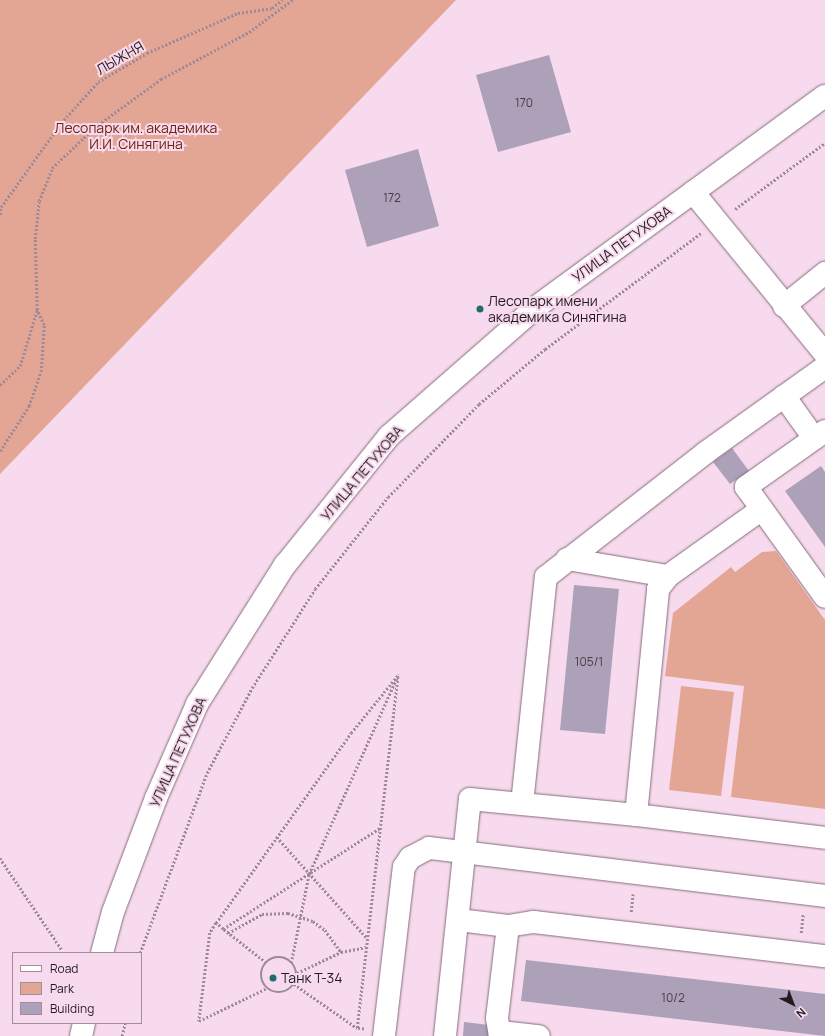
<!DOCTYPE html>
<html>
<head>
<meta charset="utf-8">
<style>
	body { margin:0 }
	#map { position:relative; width:825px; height:1036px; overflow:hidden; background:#f7daed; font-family:Manrope,sans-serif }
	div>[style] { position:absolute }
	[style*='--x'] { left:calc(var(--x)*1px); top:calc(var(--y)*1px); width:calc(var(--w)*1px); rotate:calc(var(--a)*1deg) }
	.green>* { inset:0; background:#e4a694 }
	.building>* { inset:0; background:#ada0b9 }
	.path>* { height:2.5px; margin-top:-1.25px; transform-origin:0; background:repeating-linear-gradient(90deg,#9e8997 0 2px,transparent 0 4px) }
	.path>.ring { margin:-1.25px; padding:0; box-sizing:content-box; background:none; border:2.5px solid #9e8997; border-radius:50% }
	.roads { filter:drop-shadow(0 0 1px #856c7d) drop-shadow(0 0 1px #856c7d) }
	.minor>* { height:22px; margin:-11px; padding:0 11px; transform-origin:11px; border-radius:11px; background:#fff }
	.dots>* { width:11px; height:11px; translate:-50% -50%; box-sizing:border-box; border:2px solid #f7daed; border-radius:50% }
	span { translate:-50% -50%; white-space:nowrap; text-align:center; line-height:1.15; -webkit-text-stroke:4px #f7daed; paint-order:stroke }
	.number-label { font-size:12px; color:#463c46 }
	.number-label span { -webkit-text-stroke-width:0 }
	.street-label { font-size:14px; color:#231a20 }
	.park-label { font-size:14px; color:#6f230c }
	.poi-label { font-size:14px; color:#231a20 }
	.left { translate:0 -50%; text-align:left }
	.legend { position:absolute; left:12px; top:952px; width:130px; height:72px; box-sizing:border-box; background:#f7daed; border:1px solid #a28d9b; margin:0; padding:5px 7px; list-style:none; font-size:12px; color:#231a20 }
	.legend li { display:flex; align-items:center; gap:8px; height:20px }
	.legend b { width:20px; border:1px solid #a28d9b }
	.north { position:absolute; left:773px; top:984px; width:40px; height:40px; -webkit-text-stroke:3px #f7daed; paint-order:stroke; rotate:138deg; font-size:11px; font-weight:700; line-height:16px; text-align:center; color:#231a20 }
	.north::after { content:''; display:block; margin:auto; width:14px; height:18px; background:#231a20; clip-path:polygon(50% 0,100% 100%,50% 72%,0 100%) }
</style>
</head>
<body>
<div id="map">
	<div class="green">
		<i style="clip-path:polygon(0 0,456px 0,0 474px)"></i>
		<i style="clip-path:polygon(776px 551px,825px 620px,825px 809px,731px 797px,744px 686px,665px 676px,673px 613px,731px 567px,735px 572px,762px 552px)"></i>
		<i style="clip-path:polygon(681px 686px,734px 692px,721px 796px,669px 790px)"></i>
	</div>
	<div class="building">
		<i style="clip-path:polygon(549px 55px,571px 132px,498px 152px,476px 75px)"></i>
		<i style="clip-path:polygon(418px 149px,439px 226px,367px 247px,345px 170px)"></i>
		<i style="clip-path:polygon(732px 448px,749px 471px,730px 484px,713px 462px)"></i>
		<i style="clip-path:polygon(821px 466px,825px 472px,825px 547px,785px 491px)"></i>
		<i style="clip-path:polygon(574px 585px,619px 589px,605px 734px,560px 730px)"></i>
		<i style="clip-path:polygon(526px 960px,825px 994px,825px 1036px,521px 1001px)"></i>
		<i style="clip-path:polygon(464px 1022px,489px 1025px,488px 1036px,463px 1036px)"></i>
	</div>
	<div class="path">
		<i style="--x:735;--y:209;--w:112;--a:-36.3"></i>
		<i style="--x:0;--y:215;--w:8;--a:-83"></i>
		<i style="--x:1;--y:207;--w:103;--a:-54.5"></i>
		<i style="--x:61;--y:123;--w:55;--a:-47.9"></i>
		<i style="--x:98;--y:82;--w:57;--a:-30.6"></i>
		<i style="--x:147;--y:53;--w:99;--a:-23.7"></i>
		<i style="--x:238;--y:13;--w:34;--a:-8"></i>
		<i style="--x:272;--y:8;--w:13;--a:-39"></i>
		<i style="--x:0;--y:385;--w:28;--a:-44"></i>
		<i style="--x:20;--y:366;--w:59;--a:-73.1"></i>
		<i style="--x:37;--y:310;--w:71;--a:-91.6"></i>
		<i style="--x:35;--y:239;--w:38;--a:-84"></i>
		<i style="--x:39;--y:201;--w:35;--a:-68"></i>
		<i style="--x:52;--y:168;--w:59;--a:-43.6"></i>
		<i style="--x:95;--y:127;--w:82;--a:-36"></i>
		<i style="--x:161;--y:79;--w:100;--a:-28.1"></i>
		<i style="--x:249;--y:32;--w:54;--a:-36.7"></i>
		<i style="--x:0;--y:451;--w:54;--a:-57.2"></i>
		<i style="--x:29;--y:406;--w:36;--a:-71"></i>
		<i style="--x:41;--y:372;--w:47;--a:-86.3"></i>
		<i style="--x:44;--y:325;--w:17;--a:-115"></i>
		<i style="--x:277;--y:837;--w:135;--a:48.3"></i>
		<i style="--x:0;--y:858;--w:111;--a:56"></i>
		<i style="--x:631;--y:912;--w:18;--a:-84"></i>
		<i style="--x:216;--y:923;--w:12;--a:121"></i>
		<i style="--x:210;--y:933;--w:89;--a:97.1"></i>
		<i style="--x:199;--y:1021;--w:76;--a:-25.9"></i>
		<i style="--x:223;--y:929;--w:9;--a:-139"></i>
		<i style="--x:216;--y:923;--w:233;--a:-54.6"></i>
		<i style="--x:351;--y:733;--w:75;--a:-51"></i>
		<i style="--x:228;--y:933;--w:39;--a:-29"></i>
		<i style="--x:262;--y:914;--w:26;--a:-2"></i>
		<i style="--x:288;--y:913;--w:26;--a:18"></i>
		<i style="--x:313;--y:921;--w:15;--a:37"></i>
		<i style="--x:325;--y:930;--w:27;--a:54"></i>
		<i style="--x:801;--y:933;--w:19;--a:-84"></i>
		<i style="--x:140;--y:953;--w:192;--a:-69.6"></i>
		<i style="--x:207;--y:773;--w:96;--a:-62.1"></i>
		<i style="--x:252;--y:688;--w:117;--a:-57.5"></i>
		<i style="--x:315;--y:589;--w:117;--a:-51.6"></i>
		<i style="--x:388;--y:497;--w:130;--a:-45.6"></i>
		<i style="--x:479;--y:404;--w:86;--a:-39.8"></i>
		<i style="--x:545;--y:349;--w:194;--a:-36.6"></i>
		<i class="ring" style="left:261px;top:957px;width:33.5px;height:33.5px"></i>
		<i style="--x:266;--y:963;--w:55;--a:-141.7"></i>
		<i style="--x:223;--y:929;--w:187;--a:-32.8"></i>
		<i style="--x:291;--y:963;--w:91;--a:-78.6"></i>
		<i style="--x:309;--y:874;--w:216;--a:-65.9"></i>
		<i style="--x:297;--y:973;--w:49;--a:-25.5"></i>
		<i style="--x:341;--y:952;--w:26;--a:-11"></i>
		<i style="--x:294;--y:984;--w:77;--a:34.9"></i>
		<i style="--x:364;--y:1029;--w:7;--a:-172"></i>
		<i style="--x:357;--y:1028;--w:356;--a:-83.4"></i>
		<i style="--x:122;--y:1036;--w:13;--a:-77"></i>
	</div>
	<div class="roads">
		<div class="minor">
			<i style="--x:693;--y:192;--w:209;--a:50.8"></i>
			<i style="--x:784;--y:306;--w:53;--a:-38.8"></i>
			<i style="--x:784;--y:396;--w:52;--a:54.5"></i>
			<i style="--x:825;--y:431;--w:97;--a:144.7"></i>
			<i style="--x:746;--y:487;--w:135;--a:54.3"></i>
			<i style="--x:567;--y:559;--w:102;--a:9.6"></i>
			<i style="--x:668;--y:576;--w:115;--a:-35.5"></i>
			<i style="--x:522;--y:804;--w:228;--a:-84"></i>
			<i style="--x:546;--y:577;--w:202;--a:-37.9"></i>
			<i style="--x:705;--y:453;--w:148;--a:-35.6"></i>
			<i style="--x:636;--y:815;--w:190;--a:6.9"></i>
			<i style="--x:459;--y:920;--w:49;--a:7"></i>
			<i style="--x:508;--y:926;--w:93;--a:96.8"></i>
			<i style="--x:497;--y:1018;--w:18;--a:81"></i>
			<i style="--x:508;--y:926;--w:26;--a:-9"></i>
			<i style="--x:534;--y:922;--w:293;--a:6.7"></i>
			<i style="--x:102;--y:953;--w:42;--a:-75"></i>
			<i style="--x:113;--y:912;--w:122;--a:-69.3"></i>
			<i style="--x:156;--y:798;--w:103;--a:-66.4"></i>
			<i style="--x:197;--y:704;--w:165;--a:-57.7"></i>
			<i style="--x:285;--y:565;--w:166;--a:-51.1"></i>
			<i style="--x:389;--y:436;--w:194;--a:-41.2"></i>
			<i style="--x:535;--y:308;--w:359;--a:-36.2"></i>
			<i style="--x:500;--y:1032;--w:39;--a:6"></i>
			<i style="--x:81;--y:1036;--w:13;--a:-77"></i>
			<i style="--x:384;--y:1036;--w:170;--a:-83.3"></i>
			<i style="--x:404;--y:867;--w:11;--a:-56"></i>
			<i style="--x:410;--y:858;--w:21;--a:-28"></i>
			<i style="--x:429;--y:848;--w:399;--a:6.9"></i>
			<i style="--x:445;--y:1036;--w:238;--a:-84"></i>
			<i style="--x:470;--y:799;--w:167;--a:5.5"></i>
			<i style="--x:636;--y:815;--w:227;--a:-84.4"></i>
			<i style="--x:658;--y:589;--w:16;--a:-52"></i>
		</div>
	</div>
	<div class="dots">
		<i style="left:480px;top:309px;background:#206c6b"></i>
		<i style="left:273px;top:978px;background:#206c6b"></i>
	</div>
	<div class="number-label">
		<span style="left:524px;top:103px">170</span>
		<span style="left:392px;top:198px">172</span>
		<span style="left:589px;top:662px">105/1</span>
		<span style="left:673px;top:998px">10/2</span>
	</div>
	<div class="street-label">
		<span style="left:120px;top:58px;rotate:-30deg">ЛЫЖНЯ</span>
		<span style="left:622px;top:244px;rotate:-36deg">УЛИЦА ПЕТУХОВА</span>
		<span style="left:362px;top:473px;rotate:-50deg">УЛИЦА ПЕТУХОВА</span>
		<span style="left:178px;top:752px;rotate:-66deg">УЛИЦА ПЕТУХОВА</span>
	</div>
	<div class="park-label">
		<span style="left:136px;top:136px">Лесопарк им. академика<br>И.И. Синягина</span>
	</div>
	<div class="poi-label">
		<span class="left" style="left:488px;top:309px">Лесопарк имени<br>академика Синягина</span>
		<span class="left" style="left:281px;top:978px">Танк Т-34</span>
	</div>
	<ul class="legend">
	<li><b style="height:5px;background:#fff"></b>Road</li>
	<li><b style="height:11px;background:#e4a694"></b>Park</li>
	<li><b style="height:11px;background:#ada0b9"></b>Building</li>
	</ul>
	<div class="north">N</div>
</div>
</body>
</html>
